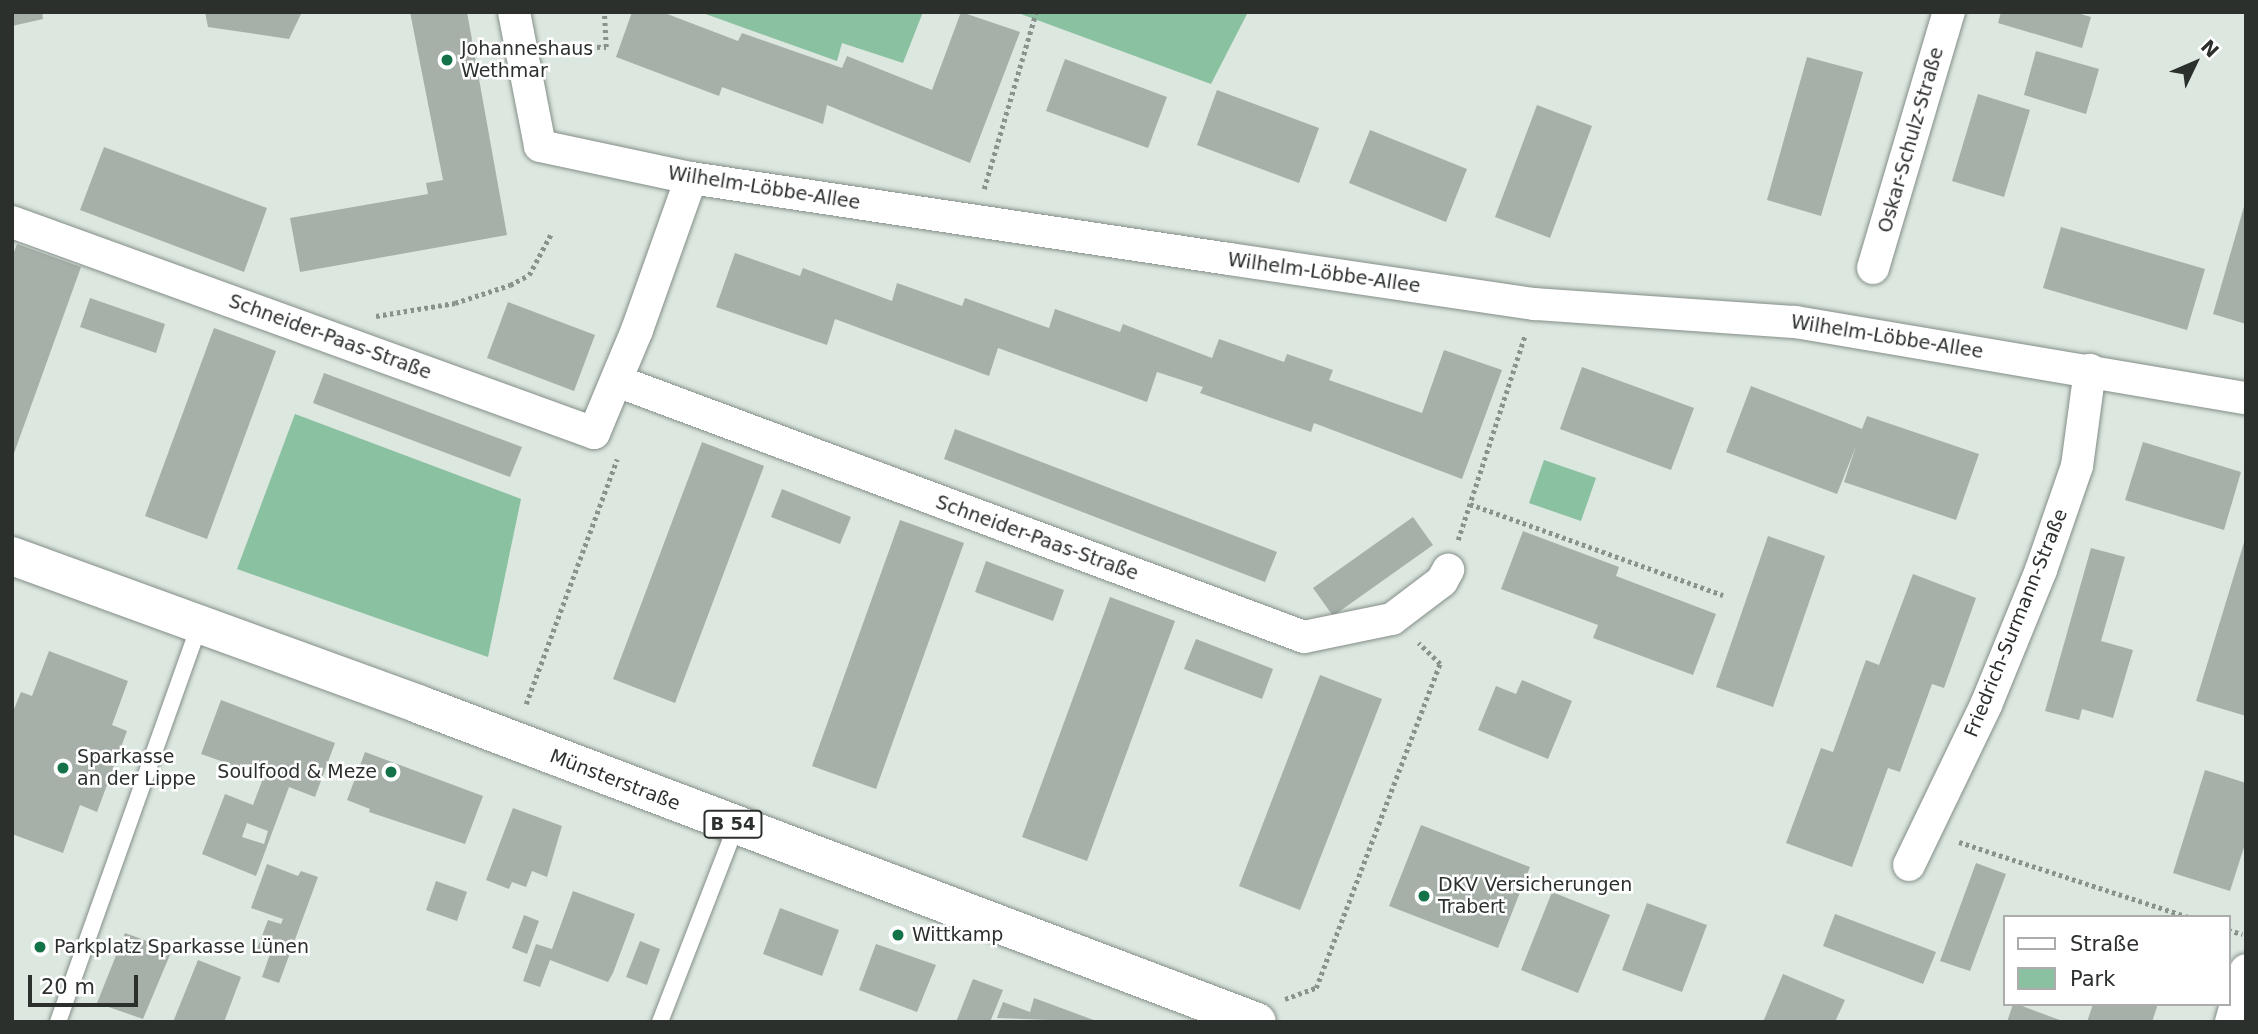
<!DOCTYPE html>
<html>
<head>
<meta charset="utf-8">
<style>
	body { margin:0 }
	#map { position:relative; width:2258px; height:1034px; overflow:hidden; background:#dbe7df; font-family:"DejaVu Sans",sans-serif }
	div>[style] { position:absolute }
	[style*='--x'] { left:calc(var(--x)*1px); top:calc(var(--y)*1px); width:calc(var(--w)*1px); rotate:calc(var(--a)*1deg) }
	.green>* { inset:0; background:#8ac1a0 }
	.building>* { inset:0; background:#a6b0a9 }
	.path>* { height:4.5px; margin-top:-2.25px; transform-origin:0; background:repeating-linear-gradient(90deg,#8a928c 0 3.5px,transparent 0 7px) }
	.roads { filter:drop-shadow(0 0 2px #848e88) drop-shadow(0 0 2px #848e88) }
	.lane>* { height:16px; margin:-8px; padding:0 8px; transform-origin:8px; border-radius:8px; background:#fff }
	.street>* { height:32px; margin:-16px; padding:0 16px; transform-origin:16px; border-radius:16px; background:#fff }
	.primary>* { height:38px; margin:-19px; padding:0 19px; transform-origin:19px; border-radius:19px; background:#fff }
	.dots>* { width:19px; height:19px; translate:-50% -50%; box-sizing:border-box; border:4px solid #fff; border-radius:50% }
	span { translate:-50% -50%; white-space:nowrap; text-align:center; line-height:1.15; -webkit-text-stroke:5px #fff; paint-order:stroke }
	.shield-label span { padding:2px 5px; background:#fff; border:2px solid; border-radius:5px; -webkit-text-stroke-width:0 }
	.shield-label { font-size:18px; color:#2c302d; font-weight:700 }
	.poi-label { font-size:19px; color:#2c302d }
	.left { translate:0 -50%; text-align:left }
	.right { translate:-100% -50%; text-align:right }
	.street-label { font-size:19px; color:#2c302d }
	.frame { position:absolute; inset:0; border:14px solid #2c302d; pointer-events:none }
	.legend { position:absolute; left:2003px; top:915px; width:228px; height:91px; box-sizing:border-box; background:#fff; border:2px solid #abacab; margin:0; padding:9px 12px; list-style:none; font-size:21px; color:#2c302d }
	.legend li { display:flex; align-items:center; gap:14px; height:35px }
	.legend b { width:35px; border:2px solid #abacab }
	.north { position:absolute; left:2160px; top:28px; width:70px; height:70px; -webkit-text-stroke:5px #fff; paint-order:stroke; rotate:46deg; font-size:19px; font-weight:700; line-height:28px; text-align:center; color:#2c302d }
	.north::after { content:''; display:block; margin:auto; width:24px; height:32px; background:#2c302d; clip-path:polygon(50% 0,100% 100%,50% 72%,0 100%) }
	.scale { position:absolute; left:28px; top:975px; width:110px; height:32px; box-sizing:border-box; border:4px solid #2c302d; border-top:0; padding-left:9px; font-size:21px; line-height:24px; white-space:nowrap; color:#2c302d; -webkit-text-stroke:5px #fff; paint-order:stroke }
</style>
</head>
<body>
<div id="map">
	<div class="green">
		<i style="clip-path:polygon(700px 12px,923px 12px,903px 63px,842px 43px,837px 61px)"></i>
		<i style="clip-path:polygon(1015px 12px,1248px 12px,1211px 84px)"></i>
		<i style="clip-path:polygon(295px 414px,521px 499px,488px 657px,237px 569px)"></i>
		<i style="clip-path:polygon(1544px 460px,1596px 478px,1581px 521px,1529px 503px)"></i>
	</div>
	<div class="building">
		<i style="clip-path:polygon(12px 12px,42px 12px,43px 19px,12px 26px)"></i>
		<i style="clip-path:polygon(205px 12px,302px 12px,289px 39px,208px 27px)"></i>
		<i style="clip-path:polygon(410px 12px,467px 12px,507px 235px,300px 272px,290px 218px,428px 194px,426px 183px,443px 180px)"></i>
		<i style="clip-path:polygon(632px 12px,662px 12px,738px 41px,742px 33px,842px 68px,847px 56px,932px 90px,961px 12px,1020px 32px,970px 163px,827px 105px,823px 124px,722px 87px,719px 96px,616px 57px)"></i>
		<i style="clip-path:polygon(2001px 12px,2074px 12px,2091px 17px,2082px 48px,1998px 23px)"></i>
		<i style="clip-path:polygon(2036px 51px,2099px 69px,2086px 114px,2024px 95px)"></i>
		<i style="clip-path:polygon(1807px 57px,1863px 72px,1821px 216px,1767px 200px)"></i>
		<i style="clip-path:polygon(1065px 59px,1167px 97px,1148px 148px,1046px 111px)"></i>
		<i style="clip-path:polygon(1217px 90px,1319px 128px,1299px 183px,1197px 145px)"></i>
		<i style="clip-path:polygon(1978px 94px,2030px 110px,2004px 197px,1952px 181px)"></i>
		<i style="clip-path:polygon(1537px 105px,1592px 126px,1550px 238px,1495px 217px)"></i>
		<i style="clip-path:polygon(1370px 130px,1467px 169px,1446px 222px,1349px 183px)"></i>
		<i style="clip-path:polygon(104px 147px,267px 208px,244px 272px,80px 210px)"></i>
		<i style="clip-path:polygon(2245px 203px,2246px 203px,2246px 324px,2213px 314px)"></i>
		<i style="clip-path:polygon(2061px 227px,2205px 269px,2187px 330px,2043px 288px)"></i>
		<i style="clip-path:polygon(17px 244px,81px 267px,13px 456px,12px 257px)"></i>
		<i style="clip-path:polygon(735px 253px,800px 276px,803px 268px,892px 301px,897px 283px,962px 306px,965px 298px,1049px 328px,1055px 309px,1120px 332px,1123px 324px,1212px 358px,1219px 339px,1284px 362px,1287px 354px,1333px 370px,1329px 380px,1422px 413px,1444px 350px,1502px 370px,1462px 479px,1314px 423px,1311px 432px,1200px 393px,1203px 387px,1157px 372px,1147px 402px,998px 348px,989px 376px,835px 319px,827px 345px,716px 307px)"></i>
		<i style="clip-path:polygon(90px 298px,165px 324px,156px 353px,80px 327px)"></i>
		<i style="clip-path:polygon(508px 302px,595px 335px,574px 391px,487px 358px)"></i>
		<i style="clip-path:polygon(214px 328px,276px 351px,207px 539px,145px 516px)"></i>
		<i style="clip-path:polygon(1582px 367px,1694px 408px,1671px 470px,1560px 429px)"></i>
		<i style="clip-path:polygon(324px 373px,522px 447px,510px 477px,313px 403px)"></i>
		<i style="clip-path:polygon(1751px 386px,1862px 429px,1867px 416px,1979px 454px,1956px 520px,1844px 482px,1856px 446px,1837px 494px,1726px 452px)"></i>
		<i style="clip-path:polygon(955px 429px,1277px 552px,1265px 582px,944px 459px)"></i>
		<i style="clip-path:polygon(702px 442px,764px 466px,675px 703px,613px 679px)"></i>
		<i style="clip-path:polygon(2143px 442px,2241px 472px,2224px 530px,2125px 500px)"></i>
		<i style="clip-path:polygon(782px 489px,851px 517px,840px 544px,771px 517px)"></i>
		<i style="clip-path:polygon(1413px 517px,1433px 545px,1333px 616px,1313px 588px)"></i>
		<i style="clip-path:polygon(900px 520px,964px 543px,876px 789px,812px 766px)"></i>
		<i style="clip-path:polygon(1523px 531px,1619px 567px,1616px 576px,1716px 614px,1693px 675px,1593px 638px,1598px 625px,1501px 589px)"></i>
		<i style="clip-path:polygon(1768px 536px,1825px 556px,1773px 707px,1716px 687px)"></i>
		<i style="clip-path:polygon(2245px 539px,2246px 539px,2246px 716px,2196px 701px)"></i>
		<i style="clip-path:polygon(2091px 548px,2125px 557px,2101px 641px,2133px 650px,2113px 718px,2082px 709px,2079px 720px,2045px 711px)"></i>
		<i style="clip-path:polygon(986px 561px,1064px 590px,1053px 621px,975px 592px)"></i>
		<i style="clip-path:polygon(1913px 574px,1976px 598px,1944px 688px,1932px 684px,1900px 772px,1888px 768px,1852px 867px,1786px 843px,1821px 748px,1833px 752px,1866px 660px,1879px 665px)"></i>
		<i style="clip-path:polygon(1110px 597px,1175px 621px,1087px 861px,1022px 837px)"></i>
		<i style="clip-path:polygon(1196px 639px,1273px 669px,1262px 699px,1184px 669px)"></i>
		<i style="clip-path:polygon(49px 651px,128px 681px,112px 725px,127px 731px,97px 812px,80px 805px,63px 853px,12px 834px,12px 714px,21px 692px,32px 696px)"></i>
		<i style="clip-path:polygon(1320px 675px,1382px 699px,1300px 910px,1239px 886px)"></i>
		<i style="clip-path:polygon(1522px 680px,1572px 701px,1548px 759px,1478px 730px,1496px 686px,1516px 694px)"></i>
		<i style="clip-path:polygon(evenodd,221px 700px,335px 743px,315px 797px,289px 787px,256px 876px,202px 854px,225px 794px,253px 805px,264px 776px,201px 754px,221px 700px,247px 823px,268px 831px,264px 844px,242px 837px,247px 823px)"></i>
		<i style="clip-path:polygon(365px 752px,483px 796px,465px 844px,369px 812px,370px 809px,347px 800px)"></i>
		<i style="clip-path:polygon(2205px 770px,2246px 783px,2246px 841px,2230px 891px,2173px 873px)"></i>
		<i style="clip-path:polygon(513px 808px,562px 826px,547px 877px,532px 871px,526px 887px,512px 882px,509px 889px,486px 880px)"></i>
		<i style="clip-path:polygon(1421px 825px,1530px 867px,1498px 948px,1389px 906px)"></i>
		<i style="clip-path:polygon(1976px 863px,2006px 874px,1970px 971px,1940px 961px)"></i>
		<i style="clip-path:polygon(267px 864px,298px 876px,301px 871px,318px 877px,279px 983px,262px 977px,270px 954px,257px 949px,268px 920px,281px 924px,283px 919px,251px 908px)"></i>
		<i style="clip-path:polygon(436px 881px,467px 892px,457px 921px,426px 910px)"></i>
		<i style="clip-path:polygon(573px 891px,635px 914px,613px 973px,608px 982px,550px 960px,540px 987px,523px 981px,536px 944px,552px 949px)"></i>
		<i style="clip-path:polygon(1552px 892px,1610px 915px,1578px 993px,1521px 970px)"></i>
		<i style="clip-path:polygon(1647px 903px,1707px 925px,1682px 992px,1622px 970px)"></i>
		<i style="clip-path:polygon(780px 908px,839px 930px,822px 976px,763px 954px)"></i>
		<i style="clip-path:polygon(1835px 914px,1936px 952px,1923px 984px,1823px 946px)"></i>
		<i style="clip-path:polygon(524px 915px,539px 921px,527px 954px,512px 948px)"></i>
		<i style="clip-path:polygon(125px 933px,172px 950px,143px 1019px,97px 1003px)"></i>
		<i style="clip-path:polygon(640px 941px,660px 949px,647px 985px,626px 977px)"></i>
		<i style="clip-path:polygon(876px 944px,936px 965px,917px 1012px,859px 990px)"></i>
		<i style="clip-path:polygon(198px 960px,241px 977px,224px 1022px,173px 1022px)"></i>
		<i style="clip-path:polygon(1783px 974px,1845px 1000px,1835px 1022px,1763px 1022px)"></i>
		<i style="clip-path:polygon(973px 979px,1003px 990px,990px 1022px,956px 1022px)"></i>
		<i style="clip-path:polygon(1034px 998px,1072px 1012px,1099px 1022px,997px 1018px,1003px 1002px,1030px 1012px)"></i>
		<i style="clip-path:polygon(2013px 1004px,2017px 1004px,2065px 1022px,2007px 1022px)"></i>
		<i style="clip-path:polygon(2093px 1004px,2158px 1004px,2152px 1022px,2087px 1022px)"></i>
	</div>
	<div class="path">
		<i style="--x:555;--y:46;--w:51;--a:1.1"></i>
		<i style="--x:606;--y:47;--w:35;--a:-93"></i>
		<i style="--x:984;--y:189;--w:184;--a:-73.6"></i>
		<i style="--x:376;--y:316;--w:80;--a:-9.3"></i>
		<i style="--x:455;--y:303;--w:58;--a:-18.1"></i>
		<i style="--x:510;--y:285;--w:21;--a:-28"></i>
		<i style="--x:529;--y:275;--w:47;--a:-61.8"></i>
		<i style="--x:1470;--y:504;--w:269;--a:19.8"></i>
		<i style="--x:1458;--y:540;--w:216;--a:-71.9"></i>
		<i style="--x:526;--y:704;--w:261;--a:-69.6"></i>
		<i style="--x:1959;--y:842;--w:241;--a:18.1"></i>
		<i style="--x:2228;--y:930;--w:15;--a:16"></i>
		<i style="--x:1285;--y:999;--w:33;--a:-20"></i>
		<i style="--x:1316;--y:988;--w:347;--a:-69.1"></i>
		<i style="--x:1440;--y:664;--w:30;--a:-136"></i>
	</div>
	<div class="roads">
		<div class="lane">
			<i style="--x:58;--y:1022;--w:423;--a:-70.4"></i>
			<i style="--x:660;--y:1022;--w:210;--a:-68.8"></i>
		</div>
		<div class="street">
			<i style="--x:514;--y:12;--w:136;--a:79"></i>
			<i style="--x:540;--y:146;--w:154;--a:12"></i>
			<i style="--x:691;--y:178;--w:544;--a:8.56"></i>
			<i style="--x:1229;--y:259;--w:309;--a:8.4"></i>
			<i style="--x:1535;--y:304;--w:261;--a:4"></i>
			<i style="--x:1795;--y:322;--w:457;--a:9.6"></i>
			<i style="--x:12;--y:222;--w:619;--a:19.93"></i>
			<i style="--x:594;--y:433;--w:112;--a:-67.3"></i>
			<i style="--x:637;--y:330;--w:161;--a:-70.4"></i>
			<i style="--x:1873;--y:268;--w:267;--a:-73.5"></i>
			<i style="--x:617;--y:381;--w:733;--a:20.44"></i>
			<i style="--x:1304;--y:637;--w:90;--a:-11.6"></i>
			<i style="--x:1392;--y:619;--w:63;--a:-37.2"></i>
			<i style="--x:1442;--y:581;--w:13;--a:-61"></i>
			<i style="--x:1909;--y:865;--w:178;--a:-64.3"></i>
			<i style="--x:1986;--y:705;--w:146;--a:-67.8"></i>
			<i style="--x:2041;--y:570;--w:110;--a:-70.9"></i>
			<i style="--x:2077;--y:466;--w:97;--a:-82.3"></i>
			<i style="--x:2231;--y:1022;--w:54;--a:-73.9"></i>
		</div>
		<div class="primary">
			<i style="--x:12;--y:556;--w:432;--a:20"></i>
			<i style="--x:418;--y:704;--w:897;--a:20.76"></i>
		</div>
	</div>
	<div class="dots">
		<i style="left:447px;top:60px;background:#137248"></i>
		<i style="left:63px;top:768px;background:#137248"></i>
		<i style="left:391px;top:772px;background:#137248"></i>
		<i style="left:1424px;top:896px;background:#137248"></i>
		<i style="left:898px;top:935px;background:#137248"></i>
		<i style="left:40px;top:947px;background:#137248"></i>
	</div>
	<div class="shield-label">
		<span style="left:733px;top:824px">B 54</span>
	</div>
	<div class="poi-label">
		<span class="left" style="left:461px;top:60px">Johanneshaus<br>Wethmar</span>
		<span class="left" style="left:77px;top:768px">Sparkasse<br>an der Lippe</span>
		<span class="right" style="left:377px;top:772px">Soulfood &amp; Meze</span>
		<span class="left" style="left:1438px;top:896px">DKV Versicherungen<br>Trabert</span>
		<span class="left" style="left:912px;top:935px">Wittkamp</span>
		<span class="left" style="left:54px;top:947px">Parkplatz Sparkasse Lünen</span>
	</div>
	<div class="street-label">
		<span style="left:1911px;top:140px;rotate:-74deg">Oskar-Schulz-Straße</span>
		<span style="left:764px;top:188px;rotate:9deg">Wilhelm-Löbbe-Allee</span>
		<span style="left:1324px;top:273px;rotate:8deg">Wilhelm-Löbbe-Allee</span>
		<span style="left:330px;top:337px;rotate:20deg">Schneider-Paas-Straße</span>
		<span style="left:1887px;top:337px;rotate:9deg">Wilhelm-Löbbe-Allee</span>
		<span style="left:1037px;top:538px;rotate:20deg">Schneider-Paas-Straße</span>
		<span style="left:2016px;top:623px;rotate:-68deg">Friedrich-Surmann-Straße</span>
		<span style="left:615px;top:780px;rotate:21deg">Münsterstraße</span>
	</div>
	<div class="frame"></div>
	<ul class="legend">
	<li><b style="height:9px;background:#fff"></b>Straße</li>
	<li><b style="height:19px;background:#8ac1a0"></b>Park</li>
	</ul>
	<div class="north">N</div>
	<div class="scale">20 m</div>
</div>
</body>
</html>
